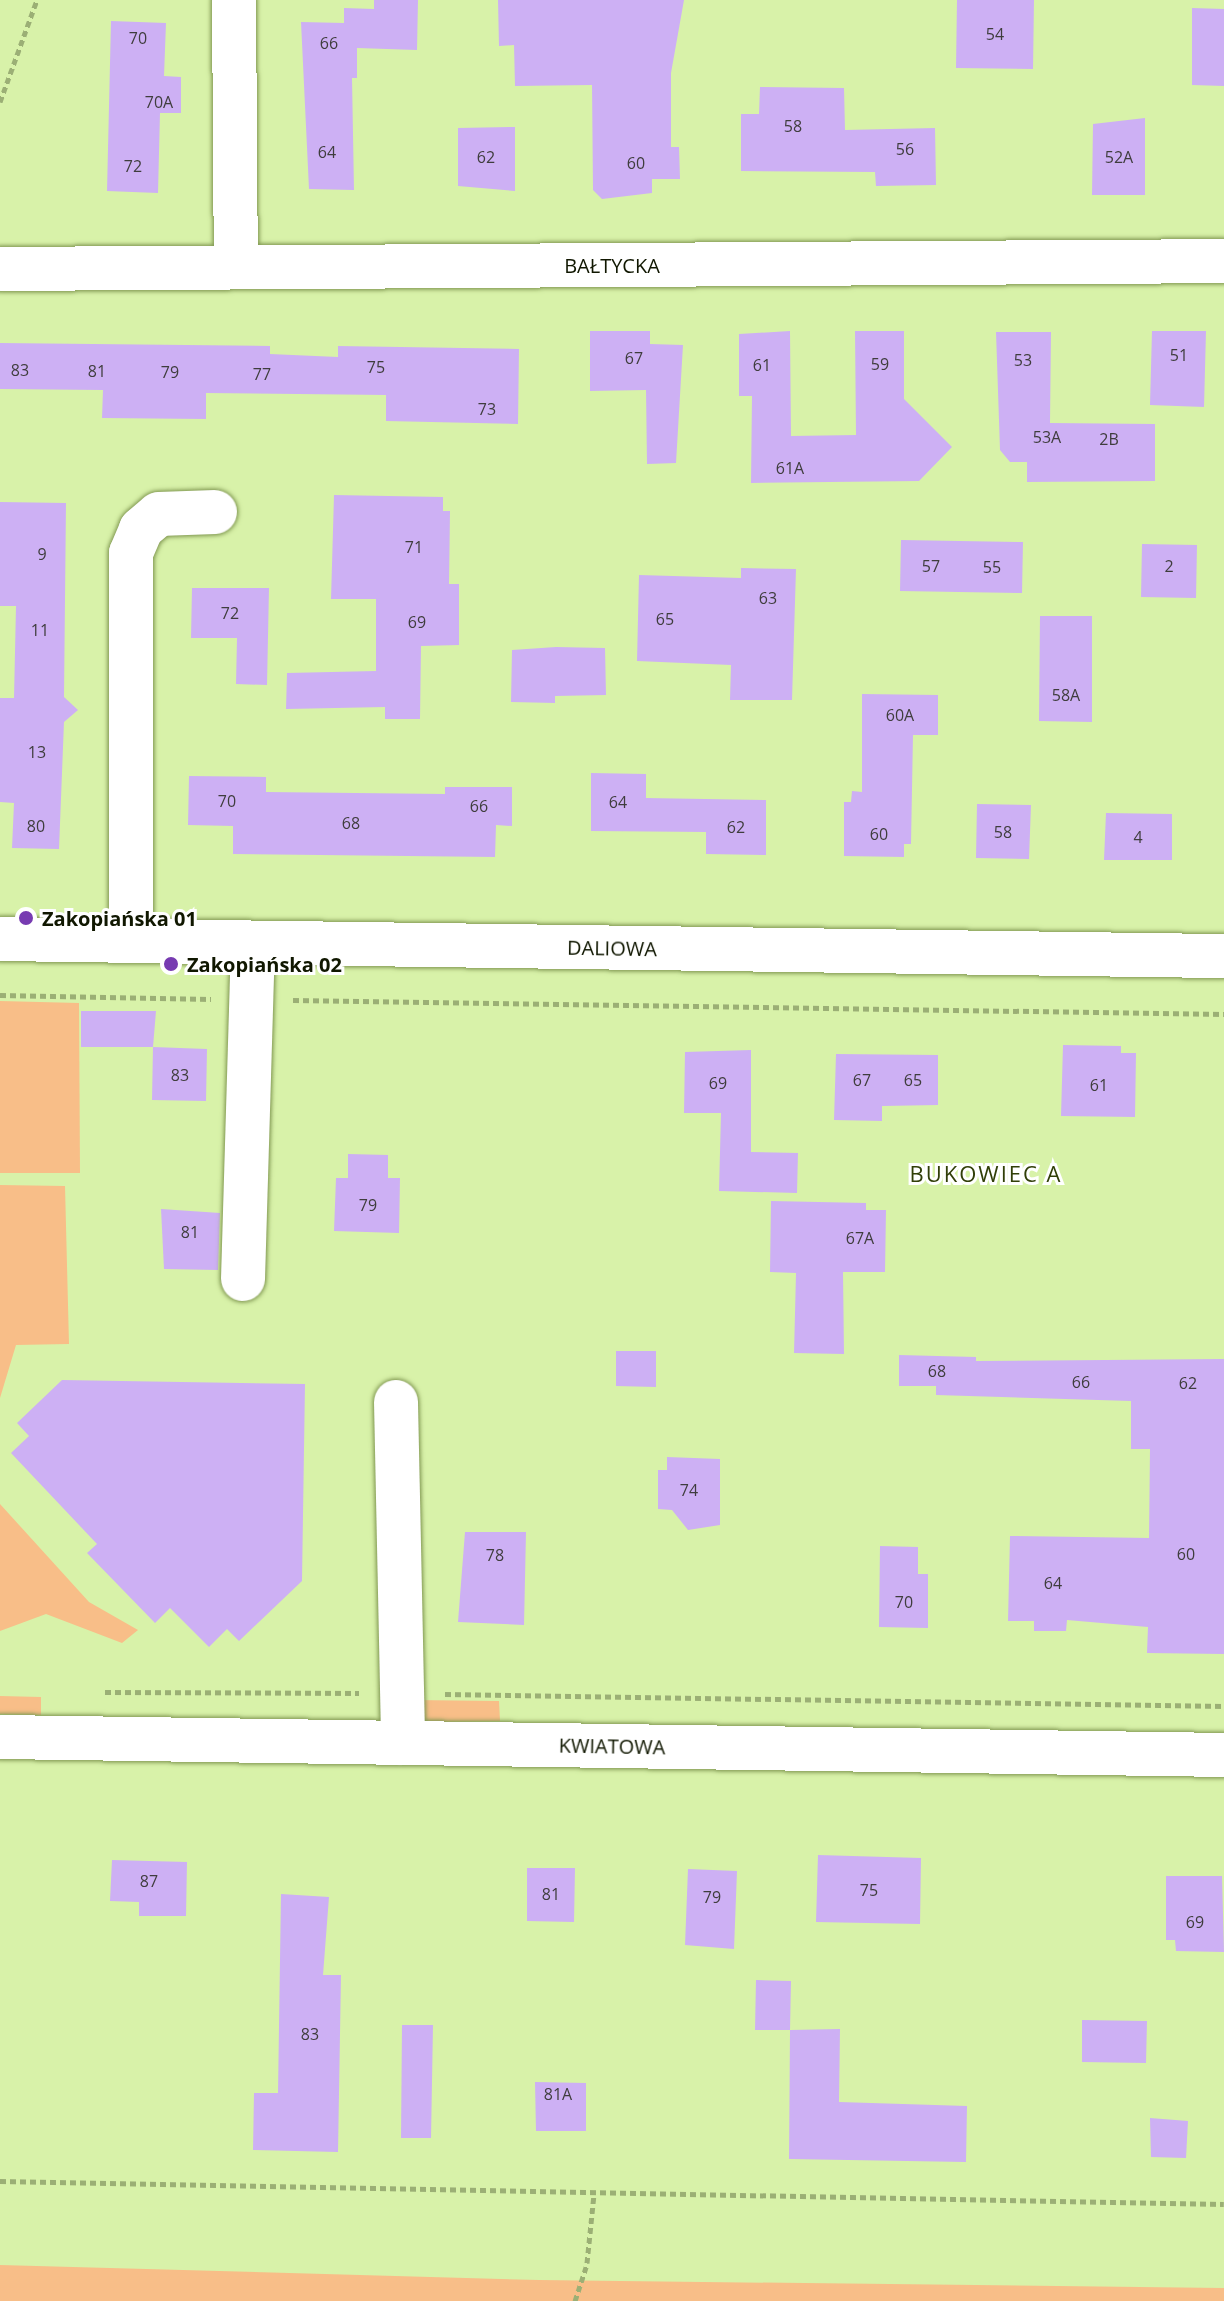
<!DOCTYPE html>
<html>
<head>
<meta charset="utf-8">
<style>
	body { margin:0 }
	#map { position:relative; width:1224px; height:2301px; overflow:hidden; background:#d8f2a9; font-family:"Open Sans",sans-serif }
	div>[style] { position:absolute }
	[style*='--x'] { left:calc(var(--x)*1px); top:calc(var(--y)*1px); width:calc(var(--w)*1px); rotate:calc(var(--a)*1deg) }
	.green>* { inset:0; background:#f8be88 }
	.building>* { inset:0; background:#cdb0f4 }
	.path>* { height:5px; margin-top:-2.5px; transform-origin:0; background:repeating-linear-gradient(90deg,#9baf75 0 6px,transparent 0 10px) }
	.roads { filter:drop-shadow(0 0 2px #829953) drop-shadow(0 0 2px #829953) }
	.minor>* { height:44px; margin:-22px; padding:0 22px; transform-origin:22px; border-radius:22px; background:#fff }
	.dots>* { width:22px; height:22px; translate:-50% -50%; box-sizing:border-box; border:4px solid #fff; border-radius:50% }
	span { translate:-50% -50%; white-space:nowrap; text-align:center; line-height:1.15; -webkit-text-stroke:6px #fff; paint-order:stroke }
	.number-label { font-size:16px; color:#3f3d3d }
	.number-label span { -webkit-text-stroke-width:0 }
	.street-label { font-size:20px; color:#101700 }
	.poi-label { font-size:20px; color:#101700; font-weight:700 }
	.left { translate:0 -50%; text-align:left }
	.neighbourhood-label { font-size:22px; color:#313f08; letter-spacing:2px }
</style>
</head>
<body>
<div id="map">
	<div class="green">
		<i style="clip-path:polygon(0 1001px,79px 1003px,80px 1173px,0 1173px)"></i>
		<i style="clip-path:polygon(0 1185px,65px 1186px,69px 1344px,16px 1345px,0 1398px)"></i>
		<i style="clip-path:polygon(0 1504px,89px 1602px,138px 1630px,122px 1643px,46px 1614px,0 1631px)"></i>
		<i style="clip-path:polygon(0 1696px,41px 1697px,41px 1715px,0 1714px)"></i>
		<i style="clip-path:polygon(412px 1700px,499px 1701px,500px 1721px,419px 1722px)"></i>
		<i style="clip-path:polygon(0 2265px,539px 2280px,1224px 2288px,1224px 2301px,0 2301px)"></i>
	</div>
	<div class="building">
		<i style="clip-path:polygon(374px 0,418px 0,417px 50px,357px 48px,357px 78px,352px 78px,354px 190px,309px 189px,301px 22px,344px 23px,344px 8px,374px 9px)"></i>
		<i style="clip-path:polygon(498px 0,684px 0,671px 73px,671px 147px,679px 147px,680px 179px,652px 179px,652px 193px,602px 199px,593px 190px,592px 85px,515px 86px,514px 45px,499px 46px)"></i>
		<i style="clip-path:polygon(957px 0,1034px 0,1033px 69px,956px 68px)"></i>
		<i style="clip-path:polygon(1192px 8px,1224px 9px,1224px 86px,1192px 85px)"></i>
		<i style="clip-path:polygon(111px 21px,166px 23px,164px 76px,181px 77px,181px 113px,160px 113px,158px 193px,107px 191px)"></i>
		<i style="clip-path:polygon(760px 87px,844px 88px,845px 130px,935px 128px,936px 185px,876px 186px,875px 172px,741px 171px,741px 114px,759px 114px)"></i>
		<i style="clip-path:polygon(1145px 118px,1145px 195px,1092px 195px,1093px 124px)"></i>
		<i style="clip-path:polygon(515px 127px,515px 191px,458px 186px,458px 128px)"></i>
		<i style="clip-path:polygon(590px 331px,650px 331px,650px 344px,683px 345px,676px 463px,647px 464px,646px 390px,590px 391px)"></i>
		<i style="clip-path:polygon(790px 331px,791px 436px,856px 435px,855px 331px,904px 331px,904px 399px,952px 447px,919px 481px,751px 483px,752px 396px,739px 396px,739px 334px)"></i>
		<i style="clip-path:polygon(1152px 331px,1206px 331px,1204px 407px,1150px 405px)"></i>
		<i style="clip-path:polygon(996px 332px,1051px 332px,1050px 423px,1155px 424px,1155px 481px,1027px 482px,1027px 462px,1010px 462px,1000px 450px)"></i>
		<i style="clip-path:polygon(0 343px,270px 346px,270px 354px,338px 357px,338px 346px,519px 349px,518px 424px,386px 421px,386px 395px,206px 393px,206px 419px,102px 418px,103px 390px,0 389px)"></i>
		<i style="clip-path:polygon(334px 495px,443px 497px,443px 511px,450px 511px,449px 584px,459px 584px,459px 645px,421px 646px,420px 719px,385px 719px,385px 707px,286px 709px,287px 673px,376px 671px,376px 599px,331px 599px)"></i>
		<i style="clip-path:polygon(0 502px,66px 503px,64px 697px,78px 710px,64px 722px,59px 849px,12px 848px,14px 803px,0 802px,0 698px,14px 698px,16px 606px,0 606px)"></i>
		<i style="clip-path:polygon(901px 540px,1023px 542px,1022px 593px,900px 591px)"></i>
		<i style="clip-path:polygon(1142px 544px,1197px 545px,1196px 598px,1141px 597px)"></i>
		<i style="clip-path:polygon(741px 568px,796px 569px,792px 700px,730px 700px,731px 665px,637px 661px,639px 575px,741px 578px)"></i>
		<i style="clip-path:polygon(192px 588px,269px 588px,267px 685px,236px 684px,237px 638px,191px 638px)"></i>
		<i style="clip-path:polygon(1040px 616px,1092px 616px,1092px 722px,1039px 721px)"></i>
		<i style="clip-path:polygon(556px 647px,605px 648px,606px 695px,555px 696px,555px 703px,511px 702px,512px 650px)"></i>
		<i style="clip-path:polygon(862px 694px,938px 695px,938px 735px,913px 735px,911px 844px,904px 844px,904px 857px,844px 856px,844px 802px,851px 802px,852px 791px,862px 792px)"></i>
		<i style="clip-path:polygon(591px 773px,646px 774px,646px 798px,766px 800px,766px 855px,706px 854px,706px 832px,591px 831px)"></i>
		<i style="clip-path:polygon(189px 776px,266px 777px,266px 792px,445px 794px,445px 787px,512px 787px,512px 826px,496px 825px,495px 857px,233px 854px,233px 826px,188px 825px)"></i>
		<i style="clip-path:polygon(977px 804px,1031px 805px,1029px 859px,976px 858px)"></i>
		<i style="clip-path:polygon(1106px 813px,1172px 814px,1172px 860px,1104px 860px)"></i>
		<i style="clip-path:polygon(81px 1011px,156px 1011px,153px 1047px,81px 1047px)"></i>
		<i style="clip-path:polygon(1063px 1045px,1121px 1046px,1121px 1053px,1136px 1053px,1135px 1117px,1061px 1116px)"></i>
		<i style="clip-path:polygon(153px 1047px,207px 1049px,206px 1101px,152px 1100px)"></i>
		<i style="clip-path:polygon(751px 1050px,751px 1152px,798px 1153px,797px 1193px,719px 1191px,721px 1113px,684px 1113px,685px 1052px)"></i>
		<i style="clip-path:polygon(836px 1054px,938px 1055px,938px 1105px,882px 1106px,882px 1121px,834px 1120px)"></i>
		<i style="clip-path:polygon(348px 1154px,388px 1155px,388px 1178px,400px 1178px,399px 1233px,334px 1231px,336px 1178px,348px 1178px)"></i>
		<i style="clip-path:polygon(771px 1201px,866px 1203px,866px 1210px,886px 1210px,885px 1272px,843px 1272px,844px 1354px,794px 1353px,796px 1273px,770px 1272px)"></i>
		<i style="clip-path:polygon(161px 1209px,220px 1213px,218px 1270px,164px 1269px)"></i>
		<i style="clip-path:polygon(616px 1351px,656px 1351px,656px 1387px,616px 1386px)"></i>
		<i style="clip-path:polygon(899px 1355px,976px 1357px,976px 1361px,1224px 1359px,1224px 1654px,1147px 1653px,1148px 1627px,1067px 1620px,1066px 1631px,1034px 1631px,1034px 1621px,1008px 1621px,1010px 1536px,1149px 1538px,1150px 1449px,1131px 1449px,1131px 1401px,936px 1395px,936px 1386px,899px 1386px)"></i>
		<i style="clip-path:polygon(62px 1380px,305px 1384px,302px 1581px,239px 1641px,227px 1629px,209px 1647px,170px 1608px,155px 1623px,87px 1553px,97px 1544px,11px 1453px,29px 1436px,17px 1423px)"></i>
		<i style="clip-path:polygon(667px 1457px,720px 1459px,720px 1525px,688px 1530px,672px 1510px,658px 1509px,658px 1470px,667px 1470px)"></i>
		<i style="clip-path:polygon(465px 1532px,526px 1532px,524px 1625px,458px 1622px)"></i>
		<i style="clip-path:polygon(880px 1546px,918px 1547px,918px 1574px,928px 1574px,928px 1628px,879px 1627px)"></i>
		<i style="clip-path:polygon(818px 1855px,921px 1858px,920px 1924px,816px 1922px)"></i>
		<i style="clip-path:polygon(112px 1860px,187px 1862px,186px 1916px,139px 1916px,139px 1902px,110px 1901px)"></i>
		<i style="clip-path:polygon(527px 1868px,575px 1868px,574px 1922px,527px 1921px)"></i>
		<i style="clip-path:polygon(688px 1869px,737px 1871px,734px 1949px,685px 1945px)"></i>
		<i style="clip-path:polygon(1166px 1876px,1222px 1876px,1224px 1952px,1176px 1951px,1175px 1940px,1166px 1940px)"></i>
		<i style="clip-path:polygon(281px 1894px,329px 1897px,323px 1975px,341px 1975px,338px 2152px,253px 2150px,254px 2093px,278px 2093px)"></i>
		<i style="clip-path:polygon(756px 1980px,791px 1981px,790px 2030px,755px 2030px)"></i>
		<i style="clip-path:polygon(1082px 2020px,1147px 2021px,1146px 2063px,1082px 2062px)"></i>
		<i style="clip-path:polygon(402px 2025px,433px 2025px,431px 2138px,401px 2138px)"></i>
		<i style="clip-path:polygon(840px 2029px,839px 2102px,967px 2106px,966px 2162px,789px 2159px,790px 2030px)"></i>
		<i style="clip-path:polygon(535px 2082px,586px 2083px,586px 2131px,536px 2131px)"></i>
		<i style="clip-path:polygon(1150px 2118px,1188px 2121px,1186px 2158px,1151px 2157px)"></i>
	</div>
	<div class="path">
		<i style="--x:0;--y:102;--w:109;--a:-70.1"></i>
		<i style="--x:0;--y:995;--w:211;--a:1.1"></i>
		<i style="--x:293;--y:1000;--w:931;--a:0.86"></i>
		<i style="--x:105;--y:1692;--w:254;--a:0.2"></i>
		<i style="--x:445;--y:1694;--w:779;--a:0.88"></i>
		<i style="--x:0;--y:2181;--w:1224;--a:1.08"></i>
		<i style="--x:575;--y:2301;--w:40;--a:-72"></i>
		<i style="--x:587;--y:2263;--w:69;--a:-84.2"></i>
	</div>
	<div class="roads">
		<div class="minor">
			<i style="--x:234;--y:0;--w:267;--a:89.6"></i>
			<i style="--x:0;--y:269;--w:1224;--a:-0.37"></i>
			<i style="--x:0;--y:939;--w:1224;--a:0.8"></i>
			<i style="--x:131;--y:941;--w:388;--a:-90"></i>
			<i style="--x:131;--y:553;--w:26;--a:-67"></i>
			<i style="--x:141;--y:529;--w:23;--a:-40"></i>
			<i style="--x:159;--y:514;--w:56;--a:-2"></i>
			<i style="--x:243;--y:1279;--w:336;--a:-88.3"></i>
			<i style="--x:396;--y:1402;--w:341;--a:88.8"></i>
			<i style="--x:0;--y:1737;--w:1224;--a:0.84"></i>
		</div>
	</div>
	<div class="dots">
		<i style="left:26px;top:918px;background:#773bb1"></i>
		<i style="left:171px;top:964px;background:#773bb1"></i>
	</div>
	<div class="number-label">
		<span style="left:995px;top:34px">54</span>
		<span style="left:138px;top:38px">70</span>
		<span style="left:329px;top:43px">66</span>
		<span style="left:159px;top:102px">70A</span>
		<span style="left:793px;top:126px">58</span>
		<span style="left:905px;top:149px">56</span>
		<span style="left:327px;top:152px">64</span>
		<span style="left:486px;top:157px">62</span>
		<span style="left:1119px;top:157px">52A</span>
		<span style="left:636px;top:163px">60</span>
		<span style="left:133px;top:166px">72</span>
		<span style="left:1179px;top:355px">51</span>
		<span style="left:634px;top:358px">67</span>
		<span style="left:1023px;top:360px">53</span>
		<span style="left:880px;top:364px">59</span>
		<span style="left:762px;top:365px">61</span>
		<span style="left:376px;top:367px">75</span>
		<span style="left:20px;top:370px">83</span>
		<span style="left:97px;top:371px">81</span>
		<span style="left:170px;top:372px">79</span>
		<span style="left:262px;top:374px">77</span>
		<span style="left:487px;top:409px">73</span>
		<span style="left:1047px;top:437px">53A</span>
		<span style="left:1109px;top:439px">2B</span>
		<span style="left:790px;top:468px">61A</span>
		<span style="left:414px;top:547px">71</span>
		<span style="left:42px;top:554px">9</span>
		<span style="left:931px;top:566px">57</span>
		<span style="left:1169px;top:566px">2</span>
		<span style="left:992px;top:567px">55</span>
		<span style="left:768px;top:598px">63</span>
		<span style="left:230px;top:613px">72</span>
		<span style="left:665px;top:619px">65</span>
		<span style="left:417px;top:622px">69</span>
		<span style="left:40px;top:630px">11</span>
		<span style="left:1066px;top:695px">58A</span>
		<span style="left:900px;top:715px">60A</span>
		<span style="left:37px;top:752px">13</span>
		<span style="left:227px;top:801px">70</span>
		<span style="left:618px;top:802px">64</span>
		<span style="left:479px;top:806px">66</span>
		<span style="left:351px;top:823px">68</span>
		<span style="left:36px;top:826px">80</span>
		<span style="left:736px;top:827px">62</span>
		<span style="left:1003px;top:832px">58</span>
		<span style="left:879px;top:834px">60</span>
		<span style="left:1138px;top:837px">4</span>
		<span style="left:180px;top:1075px">83</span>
		<span style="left:862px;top:1080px">67</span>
		<span style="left:913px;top:1080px">65</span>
		<span style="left:718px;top:1083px">69</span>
		<span style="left:1099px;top:1085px">61</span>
		<span style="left:368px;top:1205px">79</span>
		<span style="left:190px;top:1232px">81</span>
		<span style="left:860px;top:1238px">67A</span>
		<span style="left:937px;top:1371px">68</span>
		<span style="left:1081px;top:1382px">66</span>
		<span style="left:1188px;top:1383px">62</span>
		<span style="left:689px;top:1490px">74</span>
		<span style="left:1186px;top:1554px">60</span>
		<span style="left:495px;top:1555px">78</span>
		<span style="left:1053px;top:1583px">64</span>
		<span style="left:904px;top:1602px">70</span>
		<span style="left:149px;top:1881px">87</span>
		<span style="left:869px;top:1890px">75</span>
		<span style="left:551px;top:1894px">81</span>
		<span style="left:712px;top:1897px">79</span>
		<span style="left:1195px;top:1922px">69</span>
		<span style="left:310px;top:2034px">83</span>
		<span style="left:558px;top:2094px">81A</span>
	</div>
	<div class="street-label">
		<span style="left:612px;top:265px">BAŁTYCKA</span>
		<span style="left:612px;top:948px;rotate:1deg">DALIOWA</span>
		<span style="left:612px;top:1746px;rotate:1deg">KWIATOWA</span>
	</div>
	<div class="poi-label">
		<span class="left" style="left:42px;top:918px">Zakopiańska 01</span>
		<span class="left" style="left:187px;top:964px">Zakopiańska 02</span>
	</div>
	<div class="neighbourhood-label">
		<span style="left:986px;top:1174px">BUKOWIEC A</span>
	</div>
</div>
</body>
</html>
